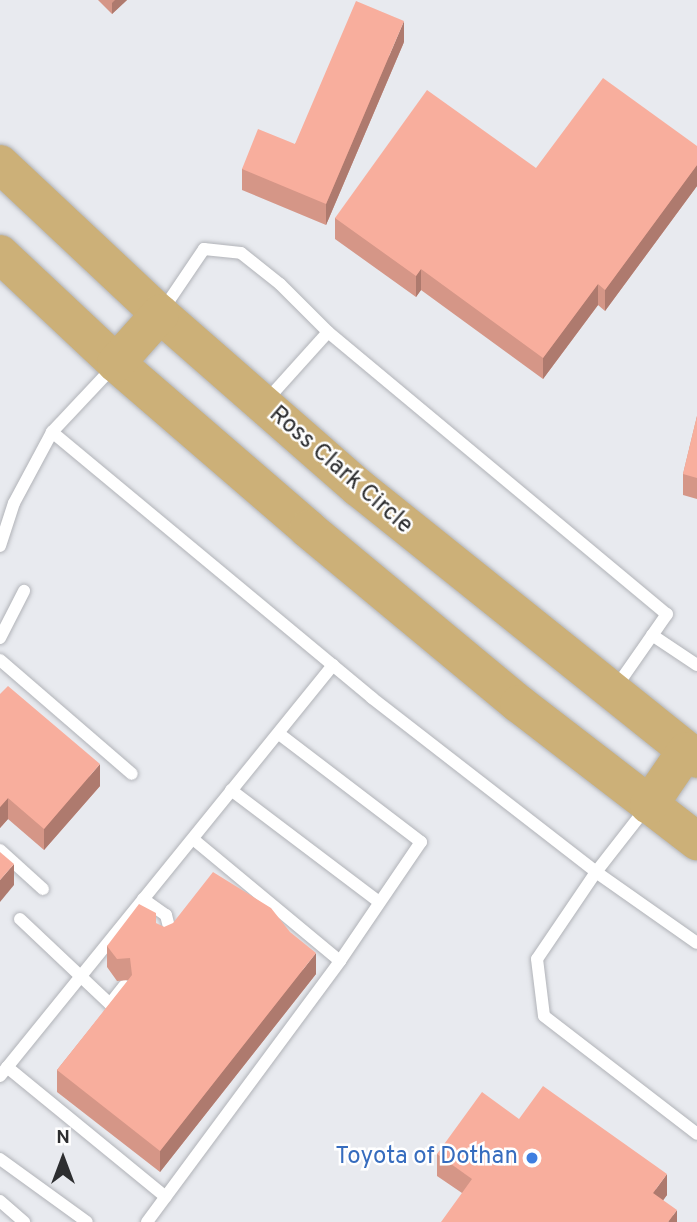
<!DOCTYPE html>
<html>
<head>
<meta charset="utf-8">
<style>
	body { margin:0 }
	#map { position:relative; width:697px; height:1222px; overflow:hidden; background:#e8eaef; font-family:Overpass,sans-serif }
	div>[style] { position:absolute }
	[style*='--x'] { left:calc(var(--x)*1px); top:calc(var(--y)*1px); width:calc(var(--w)*1px); rotate:calc(var(--a)*1deg) }
	.roads { filter:drop-shadow(0 0 2px #b1b3b8) drop-shadow(0 0 2px #b1b3b8) }
	.service>* { height:12px; margin:-6px; padding:0 6px; transform-origin:6px; border-radius:6px; background:#fff }
	.trunk>* { height:38px; margin:-19px; padding:0 19px; transform-origin:19px; border-radius:19px; background:#ccb078 }
	.wall>* { inset:0; background:#d59687 }
	.shaded-wall>* { inset:0; background:#ae7a6e }
	.building>* { inset:0; background:#f8ae9d }
	.dots>* { width:19px; height:19px; translate:-50% -50%; box-sizing:border-box; border:4px solid #fff; border-radius:50% }
	span { translate:-50% -50%; white-space:nowrap; text-align:center; line-height:1.15; -webkit-text-stroke:5px #fff; paint-order:stroke }
	.street-label { font-size:24px; color:#2d2e30 }
	.shop-label { font-size:24px; color:#366cbe }
	.right { translate:-100% -50%; text-align:right }
	.north { position:absolute; left:28px; top:1124px; width:70px; height:70px; -webkit-text-stroke:5px #fff; paint-order:stroke; rotate:0deg; font-size:19px; font-weight:700; line-height:28px; text-align:center; color:#2d2e30 }
	.north::after { content:''; display:block; margin:auto; width:24px; height:32px; background:#2d2e30; clip-path:polygon(50% 0,100% 100%,50% 72%,0 100%) }
</style>
</head>
<body>
<div id="map">
	<div class="roads">
		<div class="service">
			<i style="--x:162;--y:311;--w:75;--a:-55.9"></i>
			<i style="--x:204;--y:249;--w:37;--a:6"></i>
			<i style="--x:241;--y:253;--w:50;--a:38.5"></i>
			<i style="--x:280;--y:284;--w:68;--a:45"></i>
			<i style="--x:328;--y:332;--w:441;--a:39.8"></i>
			<i style="--x:667;--y:614;--w:89;--a:124.9"></i>
			<i style="--x:265;--y:402;--w:94;--a:-48"></i>
			<i style="--x:52;--y:432;--w:416;--a:39.7"></i>
			<i style="--x:372;--y:698;--w:284;--a:37.8"></i>
			<i style="--x:596;--y:872;--w:123;--a:35.1"></i>
			<i style="--x:0;--y:546;--w:45;--a:-72"></i>
			<i style="--x:14;--y:503;--w:81;--a:-61.8"></i>
			<i style="--x:52;--y:432;--w:91;--a:-46.8"></i>
			<i style="--x:652;--y:635;--w:54;--a:33.7"></i>
			<i style="--x:0;--y:638;--w:53;--a:-62.9"></i>
			<i style="--x:0;--y:660;--w:174;--a:40.8"></i>
			<i style="--x:231;--y:790;--w:184;--a:37.1"></i>
			<i style="--x:646;--y:808;--w:81;--a:128"></i>
			<i style="--x:596;--y:872;--w:105;--a:124.1"></i>
			<i style="--x:537;--y:959;--w:57;--a:83"></i>
			<i style="--x:544;--y:1016;--w:193;--a:37.6"></i>
			<i style="--x:193;--y:839;--w:191;--a:39.7"></i>
			<i style="--x:340;--y:961;--w:144;--a:-55.8"></i>
			<i style="--x:421;--y:842;--w:178;--a:-142.7"></i>
			<i style="--x:0;--y:850;--w:58;--a:42.2"></i>
			<i style="--x:143;--y:899;--w:28;--a:35"></i>
			<i style="--x:166;--y:915;--w:12;--a:76"></i>
			<i style="--x:169;--y:927;--w:13;--a:113"></i>
			<i style="--x:20;--y:919;--w:124;--a:43.4"></i>
			<i style="--x:110;--y:1004;--w:23;--a:-52"></i>
			<i style="--x:7;--y:1067;--w:205;--a:39.3"></i>
			<i style="--x:0;--y:1076;--w:529;--a:-50.98"></i>
			<i style="--x:0;--y:1159;--w:107;--a:35.9"></i>
			<i style="--x:0;--y:1201;--w:32;--a:41"></i>
			<i style="--x:147;--y:1222;--w:325;--a:-53.5"></i>
		</div>
		<div class="trunk">
			<i style="--x:0;--y:164;--w:219;--a:43.2"></i>
			<i style="--x:160;--y:314;--w:264;--a:41.2"></i>
			<i style="--x:359;--y:488;--w:433;--a:38.7"></i>
			<i style="--x:0;--y:254;--w:159;--a:43.2"></i>
			<i style="--x:116;--y:363;--w:254;--a:40.8"></i>
			<i style="--x:308;--y:529;--w:274;--a:39.7"></i>
			<i style="--x:519;--y:704;--w:225;--a:37.6"></i>
			<i style="--x:116;--y:363;--w:66;--a:-48.1"></i>
			<i style="--x:649;--y:805;--w:65;--a:-55.6"></i>
		</div>
	</div>
	<div class="wall">
		<i style="clip-path:polygon(98px 0,127px 0,112px 14px)"></i>
		<i style="clip-path:polygon(404px 42px,326px 225px,242px 190px,242px 169px,295px 144px)"></i>
		<i style="clip-path:polygon(697px 146px,697px 186px,605px 311px,598px 305px,543px 379px,421px 290px,416px 297px,335px 239px,335px 218px,536px 168px)"></i>
		<i style="clip-path:polygon(697px 416px,697px 499px,683px 495px,683px 474px)"></i>
		<i style="clip-path:polygon(0 694px,100px 786px,44px 850px,8px 819px,0 828px)"></i>
		<i style="clip-path:polygon(156px 924px,164px 927px,316px 974px,160px 1172px,57px 1092px,57px 1070px,129px 980px,117px 981px,107px 967px,107px 946px)"></i>
		<i style="clip-path:polygon(519px 1119px,667px 1195px,663px 1200px,677px 1222px,462px 1193px,437px 1176px,437px 1154px)"></i>
	</div>
	<div class="shaded-wall">
		<i style="clip-path:polygon(115px 0,127px 0,112px 14px,112px 3px)"></i>
		<i style="clip-path:polygon(404px 21px,404px 42px,326px 225px,326px 204px)"></i>
		<i style="clip-path:polygon(697px 165px,697px 186px,605px 311px,605px 290px)"></i>
		<i style="clip-path:polygon(421px 269px,421px 290px,416px 297px,416px 276px)"></i>
		<i style="clip-path:polygon(598px 284px,598px 305px,543px 379px,543px 358px)"></i>
		<i style="clip-path:polygon(100px 764px,100px 786px,44px 850px,44px 829px)"></i>
		<i style="clip-path:polygon(8px 798px,8px 819px,0 828px,0 807px)"></i>
		<i style="clip-path:polygon(14px 864px,14px 885px,0 902px,0 880px)"></i>
		<i style="clip-path:polygon(316px 953px,316px 974px,160px 1172px,160px 1151px)"></i>
		<i style="clip-path:polygon(667px 1174px,667px 1195px,653px 1214px,653px 1193px)"></i>
		<i style="clip-path:polygon(677px 1210px,677px 1222px,668px 1222px)"></i>
	</div>
	<div class="building">
		<i style="clip-path:polygon(356px 1px,404px 21px,326px 204px,242px 169px,258px 129px,295px 144px)"></i>
		<i style="clip-path:polygon(603px 78px,697px 146px,697px 165px,605px 290px,598px 284px,543px 358px,421px 269px,416px 276px,335px 218px,427px 90px,536px 168px)"></i>
		<i style="clip-path:polygon(697px 416px,697px 478px,683px 474px)"></i>
		<i style="clip-path:polygon(8px 686px,100px 764px,44px 829px,8px 798px,0 807px,0 694px)"></i>
		<i style="clip-path:polygon(0 852px,14px 864px,0 880px)"></i>
		<i style="clip-path:polygon(213px 872px,271px 908px,290px 932px,316px 953px,160px 1151px,57px 1070px,132px 975px,130px 958px,117px 959px,107px 946px,139px 904px,156px 913px,156px 923px,164px 927px,173px 923px)"></i>
		<i style="clip-path:polygon(543px 1086px,667px 1174px,653px 1193px,677px 1210px,668px 1222px,441px 1222px,472px 1179px,437px 1154px,482px 1092px,519px 1119px)"></i>
	</div>
	<div class="dots">
		<i style="left:532px;top:1158px;background:#3f7fe0"></i>
	</div>
	<div class="street-label">
		<span style="left:340px;top:471px;rotate:41deg">Ross Clark Circle</span>
	</div>
	<div class="shop-label">
		<span class="right" style="left:518px;top:1158px">Toyota of Dothan</span>
	</div>
	<div class="north">N</div>
</div>
</body>
</html>
